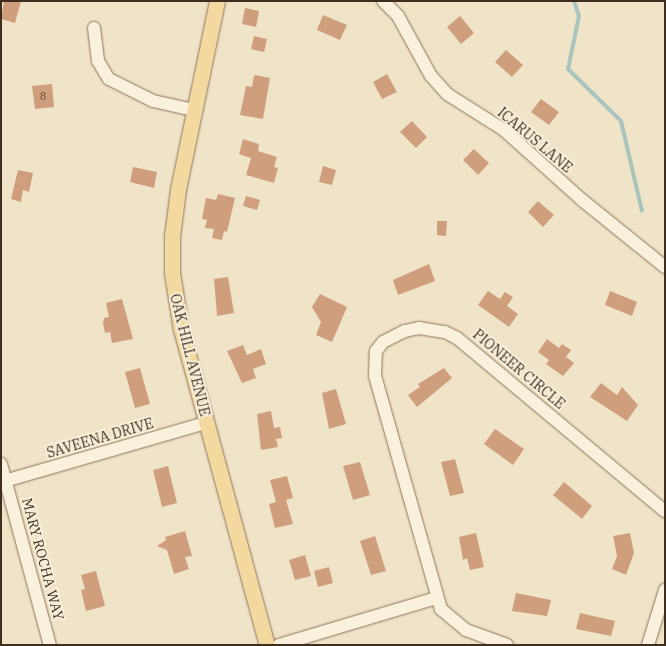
<!DOCTYPE html>
<html>
<head>
<meta charset="utf-8">
<style>
	body { margin:0 }
	#map { position:relative; width:666px; height:646px; overflow:hidden; background:#f0e4c8; font-family:"IBM Plex Serif",serif }
	div>[style] { position:absolute }
	[style*='--x'] { left:calc(var(--x)*1px); top:calc(var(--y)*1px); width:calc(var(--w)*1px); rotate:calc(var(--a)*1deg) }
	.stream>* { height:4px; margin:-2px; padding:0 2px; transform-origin:2px; border-radius:2px; background:#a9c4bc }
	.building>* { inset:0; background:#cf9f7d }
	.roads { filter:drop-shadow(0 0 1px #8d765c) drop-shadow(0 0 1px #8d765c) }
	.minor>* { height:12px; margin:-6px; padding:0 6px; transform-origin:6px; border-radius:6px; background:#faf1dc }
	.major>* { height:15px; margin:-7.5px; padding:0 7.5px; transform-origin:7.5px; border-radius:7.5px; background:#f3d9a0 }
	span { translate:-50% -50%; white-space:nowrap; text-align:center; line-height:1.15; -webkit-text-stroke:4px #f7eed8; paint-order:stroke }
	.number-label { font-size:11px; color:#624a37 }
	.number-label span { -webkit-text-stroke-width:0 }
	.street-label { font-size:14px; color:#3d2e20 }
	.frame { position:absolute; inset:0; border:2px solid #3d2e20; pointer-events:none }
</style>
</head>
<body>
<div id="map">
	<div class="stream">
		<i style="--x:574;--y:1;--w:16;--a:72"></i>
		<i style="--x:579;--y:16;--w:54;--a:101.7"></i>
		<i style="--x:568;--y:69;--w:74;--a:44.5"></i>
		<i style="--x:621;--y:121;--w:92;--a:76.9"></i>
	</div>
	<div class="building">
		<i style="clip-path:polygon(4px 1px,21px 1px,15px 23px,1px 19px)"></i>
		<i style="clip-path:polygon(245px 8px,259px 11px,256px 27px,242px 24px)"></i>
		<i style="clip-path:polygon(323px 15px,347px 25px,340px 40px,317px 30px)"></i>
		<i style="clip-path:polygon(460px 16px,474px 33px,461px 44px,447px 27px)"></i>
		<i style="clip-path:polygon(254px 36px,267px 39px,264px 52px,251px 49px)"></i>
		<i style="clip-path:polygon(506px 50px,523px 65px,512px 77px,495px 62px)"></i>
		<i style="clip-path:polygon(387px 74px,397px 92px,382px 99px,373px 82px)"></i>
		<i style="clip-path:polygon(254px 75px,270px 78px,263px 119px,240px 115px,246px 86px,252px 87px)"></i>
		<i style="clip-path:polygon(52px 84px,54px 107px,35px 109px,32px 86px)"></i>
		<i style="clip-path:polygon(541px 99px,559px 112px,549px 125px,531px 112px)"></i>
		<i style="clip-path:polygon(412px 121px,427px 137px,416px 148px,400px 132px)"></i>
		<i style="clip-path:polygon(243px 139px,259px 144px,258px 151px,277px 157px,274px 167px,278px 168px,274px 183px,246px 175px,251px 158px,239px 154px)"></i>
		<i style="clip-path:polygon(474px 149px,489px 163px,478px 175px,463px 160px)"></i>
		<i style="clip-path:polygon(323px 166px,336px 170px,332px 185px,319px 182px)"></i>
		<i style="clip-path:polygon(133px 167px,157px 172px,154px 188px,130px 182px)"></i>
		<i style="clip-path:polygon(18px 170px,33px 173px,29px 192px,23px 190px,21px 202px,11px 199px)"></i>
		<i style="clip-path:polygon(218px 194px,235px 198px,227px 232px,224px 231px,222px 240px,212px 238px,214px 229px,205px 228px,207px 220px,202px 219px,206px 198px,216px 200px)"></i>
		<i style="clip-path:polygon(246px 196px,260px 200px,257px 210px,243px 206px)"></i>
		<i style="clip-path:polygon(538px 201px,554px 215px,543px 227px,528px 212px)"></i>
		<i style="clip-path:polygon(437px 221px,447px 221px,446px 236px,437px 235px)"></i>
		<i style="clip-path:polygon(429px 264px,435px 281px,398px 295px,393px 280px)"></i>
		<i style="clip-path:polygon(228px 277px,234px 313px,217px 316px,214px 279px)"></i>
		<i style="clip-path:polygon(488px 291px,500px 299px,505px 292px,513px 297px,507px 306px,518px 314px,509px 327px,478px 305px)"></i>
		<i style="clip-path:polygon(610px 291px,637px 302px,632px 316px,605px 305px)"></i>
		<i style="clip-path:polygon(320px 294px,347px 307px,332px 342px,316px 335px,321px 322px,312px 307px)"></i>
		<i style="clip-path:polygon(122px 299px,133px 339px,112px 343px,110px 332px,105px 333px,103px 323px,104px 318px,109px 317px,106px 303px)"></i>
		<i style="clip-path:polygon(547px 339px,559px 348px,562px 344px,571px 350px,566px 357px,574px 363px,563px 376px,546px 364px,549px 360px,538px 352px)"></i>
		<i style="clip-path:polygon(243px 345px,247px 355px,261px 349px,266px 364px,253px 369px,256px 378px,242px 383px,227px 351px)"></i>
		<i style="clip-path:polygon(140px 368px,150px 404px,135px 408px,125px 372px)"></i>
		<i style="clip-path:polygon(444px 368px,452px 378px,417px 407px,408px 395px,420px 387px,418px 384px)"></i>
		<i style="clip-path:polygon(601px 383px,617px 395px,622px 387px,638px 405px,627px 421px,590px 397px)"></i>
		<i style="clip-path:polygon(336px 389px,346px 424px,329px 429px,322px 393px)"></i>
		<i style="clip-path:polygon(271px 411px,274px 428px,280px 427px,282px 438px,276px 439px,278px 447px,261px 450px,257px 414px)"></i>
		<i style="clip-path:polygon(495px 429px,524px 449px,513px 465px,484px 444px)"></i>
		<i style="clip-path:polygon(455px 459px,464px 493px,450px 496px,441px 462px)"></i>
		<i style="clip-path:polygon(360px 462px,370px 495px,353px 500px,343px 466px)"></i>
		<i style="clip-path:polygon(168px 466px,177px 503px,162px 507px,153px 470px)"></i>
		<i style="clip-path:polygon(287px 476px,293px 498px,286px 500px,293px 524px,275px 528px,269px 504px,276px 502px,270px 480px)"></i>
		<i style="clip-path:polygon(564px 482px,592px 506px,582px 519px,553px 495px)"></i>
		<i style="clip-path:polygon(185px 531px,192px 556px,185px 557px,189px 569px,174px 574px,167px 550px,157px 546px,166px 540px,165px 537px)"></i>
		<i style="clip-path:polygon(476px 533px,484px 567px,470px 570px,467px 558px,463px 560px,459px 537px)"></i>
		<i style="clip-path:polygon(630px 533px,634px 553px,626px 575px,612px 569px,617px 556px,613px 536px)"></i>
		<i style="clip-path:polygon(375px 536px,386px 571px,371px 575px,360px 541px)"></i>
		<i style="clip-path:polygon(305px 555px,311px 576px,295px 580px,289px 560px)"></i>
		<i style="clip-path:polygon(329px 567px,333px 583px,318px 587px,314px 571px)"></i>
		<i style="clip-path:polygon(96px 571px,105px 606px,86px 611px,81px 590px,85px 589px,81px 575px)"></i>
		<i style="clip-path:polygon(516px 593px,551px 600px,547px 616px,512px 611px)"></i>
		<i style="clip-path:polygon(580px 613px,615px 621px,611px 636px,576px 629px)"></i>
	</div>
	<div class="roads">
		<div class="minor">
			<i style="--x:383;--y:1;--w:21;--a:45"></i>
			<i style="--x:398;--y:16;--w:68;--a:61.2"></i>
			<i style="--x:431;--y:76;--w:24;--a:48"></i>
			<i style="--x:447;--y:94;--w:67;--a:32.3"></i>
			<i style="--x:504;--y:130;--w:105;--a:41.9"></i>
			<i style="--x:582;--y:200;--w:107;--a:38.9"></i>
			<i style="--x:94;--y:28;--w:33;--a:83"></i>
			<i style="--x:98;--y:61;--w:21;--a:59"></i>
			<i style="--x:109;--y:79;--w:49;--a:26.6"></i>
			<i style="--x:153;--y:101;--w:42;--a:12.4"></i>
			<i style="--x:1;--y:464;--w:188;--a:74.9"></i>
			<i style="--x:1;--y:482;--w:213;--a:-16.1"></i>
			<i style="--x:279;--y:645;--w:165;--a:-16.6"></i>
			<i style="--x:507;--y:645;--w:44;--a:-159.9"></i>
			<i style="--x:466;--y:630;--w:33;--a:-140"></i>
			<i style="--x:441;--y:609;--w:242;--a:-105.8"></i>
			<i style="--x:375;--y:376;--w:25;--a:-88"></i>
			<i style="--x:376;--y:351;--w:11;--a:-52"></i>
			<i style="--x:383;--y:342;--w:25;--a:-27"></i>
			<i style="--x:405;--y:331;--w:14;--a:-12"></i>
			<i style="--x:419;--y:328;--w:26;--a:9"></i>
			<i style="--x:445;--y:332;--w:13;--a:27"></i>
			<i style="--x:457;--y:338;--w:271;--a:39.8"></i>
			<i style="--x:648;--y:645;--w:58;--a:-72.8"></i>
		</div>
		<div class="major">
			<i style="--x:217;--y:1;--w:193;--a:101.7"></i>
			<i style="--x:178;--y:190;--w:46;--a:97.4"></i>
			<i style="--x:172;--y:236;--w:37;--a:90"></i>
			<i style="--x:172;--y:273;--w:57;--a:80.9"></i>
			<i style="--x:181;--y:329;--w:327;--a:74.8"></i>
		</div>
	</div>
	<div class="number-label">
		<span style="left:43px;top:96px">8</span>
	</div>
	<div class="street-label">
		<span style="left:535px;top:140px;rotate:40deg">ICARUS LANE</span>
		<span style="left:190px;top:355px;rotate:76deg">OAK HILL AVENUE</span>
		<span style="left:519px;top:369px;rotate:40deg">PIONEER CIRCLE</span>
		<span style="left:100px;top:438px;rotate:-16deg">SAVEENA DRIVE</span>
		<span style="left:43px;top:559px;rotate:75deg">MARY ROCHA WAY</span>
	</div>
	<div class="frame"></div>
</div>
</body>
</html>
